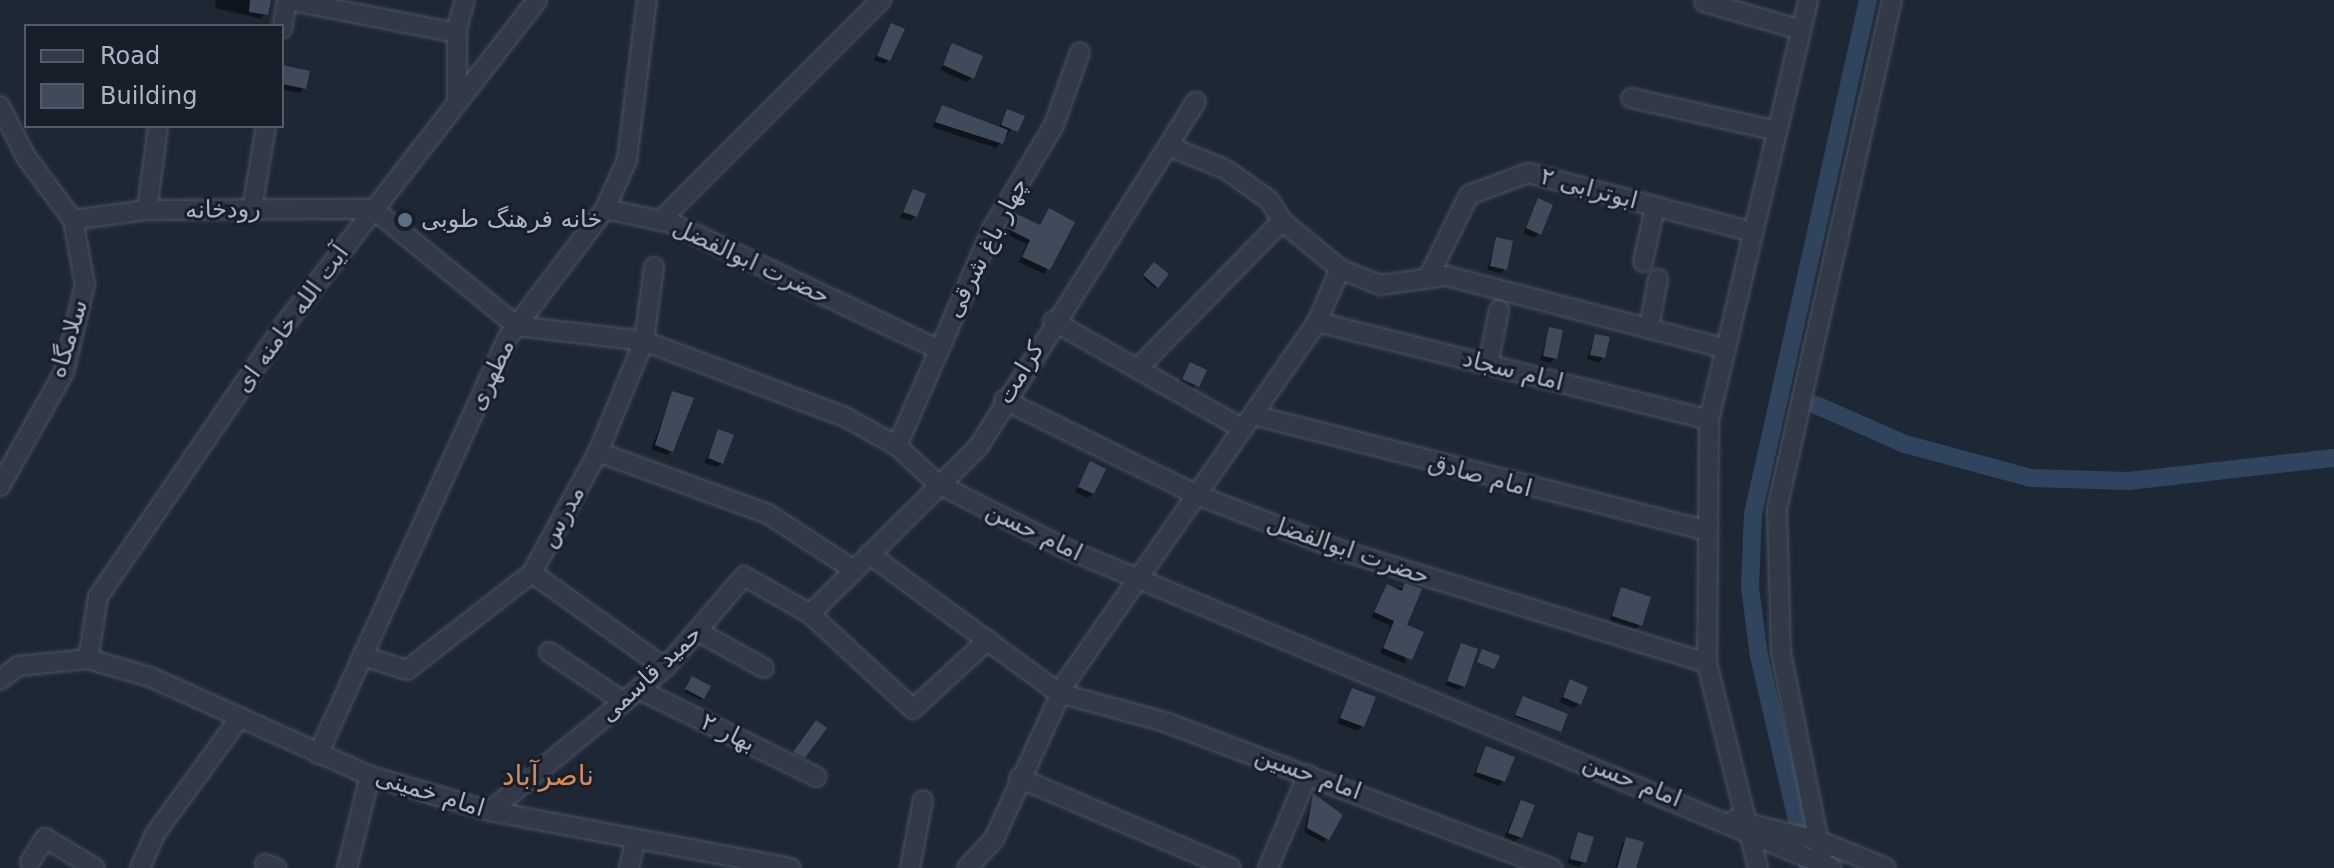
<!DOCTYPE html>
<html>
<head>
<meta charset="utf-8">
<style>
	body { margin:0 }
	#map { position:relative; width:2334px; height:868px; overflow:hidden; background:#1e2835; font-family:"DejaVu Sans",Cairo,sans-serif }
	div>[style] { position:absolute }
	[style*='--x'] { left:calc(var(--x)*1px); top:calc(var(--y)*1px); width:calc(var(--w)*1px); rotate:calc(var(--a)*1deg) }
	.shadow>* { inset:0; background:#0007 }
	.canal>* { height:18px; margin:-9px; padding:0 9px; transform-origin:9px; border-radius:9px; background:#31445d }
	.building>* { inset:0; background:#3f4b5a }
	.roads { filter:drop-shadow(0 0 2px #4c5561) drop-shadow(0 0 2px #4c5561) }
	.minor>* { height:18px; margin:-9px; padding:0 9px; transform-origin:9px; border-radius:9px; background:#313a46 }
	.dots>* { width:22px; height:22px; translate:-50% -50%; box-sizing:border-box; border:4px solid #171f2a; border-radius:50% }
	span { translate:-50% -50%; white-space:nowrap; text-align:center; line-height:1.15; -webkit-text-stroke:6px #171f2a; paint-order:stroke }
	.street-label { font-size:24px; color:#abb5c3 }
	.poi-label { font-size:24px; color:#abb5c3 }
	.left { translate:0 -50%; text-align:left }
	.quarter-label { font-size:28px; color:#d58b55 }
	.legend { position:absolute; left:24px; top:24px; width:260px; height:104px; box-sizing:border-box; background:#171f2a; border:2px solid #525b67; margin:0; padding:10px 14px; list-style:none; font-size:24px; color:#abb5c3 }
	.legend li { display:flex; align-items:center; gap:16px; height:40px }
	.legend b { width:40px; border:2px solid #525b67 }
</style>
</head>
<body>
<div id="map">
	<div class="shadow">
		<i style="clip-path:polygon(216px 0,268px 0,262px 19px,215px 8px)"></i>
		<i style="clip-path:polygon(892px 25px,888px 60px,884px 64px,874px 60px)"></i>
		<i style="clip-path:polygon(953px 46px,972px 77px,967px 82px,940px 70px)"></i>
		<i style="clip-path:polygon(282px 67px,304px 88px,300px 93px,282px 89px)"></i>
		<i style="clip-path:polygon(942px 107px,998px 128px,1008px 111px,1022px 117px,996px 148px,932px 127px)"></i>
		<i style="clip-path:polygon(913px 191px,915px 216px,911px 221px,900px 217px)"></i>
		<i style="clip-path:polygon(1539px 201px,1539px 233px,1534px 238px,1523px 233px)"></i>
		<i style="clip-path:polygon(1050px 211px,1072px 223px,1044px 274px,1019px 262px,1027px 244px,1003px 233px,1011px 220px,1039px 227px)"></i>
		<i style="clip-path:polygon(1497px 239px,1506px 268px,1501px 273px,1487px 270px)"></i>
		<i style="clip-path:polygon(1154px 265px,1166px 274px,1155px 288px,1143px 278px)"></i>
		<i style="clip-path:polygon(1550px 329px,1555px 358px,1550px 363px,1540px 360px)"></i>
		<i style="clip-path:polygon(1595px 336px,1603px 357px,1599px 362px,1587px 359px)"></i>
		<i style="clip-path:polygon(1190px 364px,1204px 371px,1192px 391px,1178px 384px)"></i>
		<i style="clip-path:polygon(673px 393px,671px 451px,667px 455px,651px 449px)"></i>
		<i style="clip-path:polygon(719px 431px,722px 463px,717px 467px,704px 463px)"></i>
		<i style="clip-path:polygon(1091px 463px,1093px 493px,1088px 498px,1075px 492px)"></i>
		<i style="clip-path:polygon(1387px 586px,1419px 591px,1404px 626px,1406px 664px,1380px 653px,1391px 626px,1371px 617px)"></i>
		<i style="clip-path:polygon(1622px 590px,1641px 625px,1636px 629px,1609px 621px)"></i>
		<i style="clip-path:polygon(1462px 645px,1463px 686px,1459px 690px,1445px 685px)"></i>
		<i style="clip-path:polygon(691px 680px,702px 698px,701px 700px,685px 692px)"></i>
		<i style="clip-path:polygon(1571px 682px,1579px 704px,1574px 708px,1559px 702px)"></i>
		<i style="clip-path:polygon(1352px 690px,1362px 726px,1358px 731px,1337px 723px)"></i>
		<i style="clip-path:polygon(1521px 700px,1559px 730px,1514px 717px)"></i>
		<i style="clip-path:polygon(1486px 748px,1503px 781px,1499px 786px,1473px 776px)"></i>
		<i style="clip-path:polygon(1313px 795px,1341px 816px,1324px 843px,1304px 832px)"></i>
		<i style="clip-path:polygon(1521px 802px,1520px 837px,1515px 842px,1504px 837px)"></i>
		<i style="clip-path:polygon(1579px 835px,1584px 862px,1579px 867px,1567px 863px)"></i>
		<i style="clip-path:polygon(1626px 840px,1634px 868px,1615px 868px,1622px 844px)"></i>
	</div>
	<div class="canal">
		<i style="--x:1816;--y:405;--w:97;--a:23.7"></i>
		<i style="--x:1905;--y:444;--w:131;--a:15.1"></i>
		<i style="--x:2031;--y:478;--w:97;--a:1.8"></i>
		<i style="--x:2128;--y:481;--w:207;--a:-6.4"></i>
		<i style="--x:1808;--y:868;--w:218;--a:-103"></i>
		<i style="--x:1759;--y:656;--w:69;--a:-97.5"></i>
		<i style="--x:1750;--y:588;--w:74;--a:-87.7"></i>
		<i style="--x:1753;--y:514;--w:527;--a:-77.39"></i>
	</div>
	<div class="building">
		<i style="clip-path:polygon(250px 0,271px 0,268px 15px,249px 12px)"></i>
		<i style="clip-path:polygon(891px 23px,905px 29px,890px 61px,877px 56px)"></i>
		<i style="clip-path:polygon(952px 43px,983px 56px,974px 79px,943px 65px)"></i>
		<i style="clip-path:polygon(282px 65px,310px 71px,306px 89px,282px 84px)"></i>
		<i style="clip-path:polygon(942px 105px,1008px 130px,1003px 144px,935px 122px)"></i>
		<i style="clip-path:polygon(1007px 109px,1025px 116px,1018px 132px,1001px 125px)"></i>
		<i style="clip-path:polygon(913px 189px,926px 194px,917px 217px,903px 212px)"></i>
		<i style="clip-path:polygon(1538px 198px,1553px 205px,1541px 235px,1526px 228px)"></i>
		<i style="clip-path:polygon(1049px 208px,1075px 222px,1050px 270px,1022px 257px,1030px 240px,1006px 228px,1015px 213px,1040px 225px)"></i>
		<i style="clip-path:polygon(1496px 237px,1513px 241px,1507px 270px,1490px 266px)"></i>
		<i style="clip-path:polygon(1154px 262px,1169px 274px,1158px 288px,1143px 275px)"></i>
		<i style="clip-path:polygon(1549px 327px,1563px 330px,1557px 359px,1543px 356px)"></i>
		<i style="clip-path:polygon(1595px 334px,1610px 337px,1605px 358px,1590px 355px)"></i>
		<i style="clip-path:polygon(1190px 362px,1207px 370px,1199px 387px,1182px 379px)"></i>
		<i style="clip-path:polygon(672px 391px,694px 398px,673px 452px,655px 445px)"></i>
		<i style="clip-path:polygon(718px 429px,734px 435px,723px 464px,708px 458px)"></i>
		<i style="clip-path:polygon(1090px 461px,1106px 469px,1094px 494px,1078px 487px)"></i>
		<i style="clip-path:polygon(1405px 583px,1422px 589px,1407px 625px,1424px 632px,1412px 660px,1383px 648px,1394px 621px,1374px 612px,1387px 584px,1402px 591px)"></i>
		<i style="clip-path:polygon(1621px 587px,1651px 597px,1642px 626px,1612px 616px)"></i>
		<i style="clip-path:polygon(1461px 643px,1478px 649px,1465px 687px,1447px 681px)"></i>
		<i style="clip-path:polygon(1482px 649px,1500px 656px,1494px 669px,1477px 662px)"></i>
		<i style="clip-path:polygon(692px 676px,711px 686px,704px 699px,685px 689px)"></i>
		<i style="clip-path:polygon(1570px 679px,1588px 687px,1581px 705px,1563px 697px)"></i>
		<i style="clip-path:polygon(1352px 688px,1376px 697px,1364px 727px,1340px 718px)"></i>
		<i style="clip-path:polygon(1523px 696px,1568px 714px,1561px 732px,1515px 715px)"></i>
		<i style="clip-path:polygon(816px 720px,827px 728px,805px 758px,793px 752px)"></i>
		<i style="clip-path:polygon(1486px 746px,1515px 757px,1505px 782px,1476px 772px)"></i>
		<i style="clip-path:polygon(1313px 793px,1343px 815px,1329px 840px,1307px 828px)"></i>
		<i style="clip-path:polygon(1521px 800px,1535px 805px,1522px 838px,1508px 833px)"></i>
		<i style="clip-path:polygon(1578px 832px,1594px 837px,1586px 863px,1570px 859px)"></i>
		<i style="clip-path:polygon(1626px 837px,1644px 842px,1636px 868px,1617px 868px)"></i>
	</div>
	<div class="roads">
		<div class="minor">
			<i style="--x:287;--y:0;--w:173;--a:11"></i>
			<i style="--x:1704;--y:2;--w:101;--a:16.1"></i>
			<i style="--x:282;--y:29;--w:29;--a:-80"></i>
			<i style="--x:1631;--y:98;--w:150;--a:12.7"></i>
			<i style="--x:457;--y:99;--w:70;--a:-90"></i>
			<i style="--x:457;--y:29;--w:30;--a:-75"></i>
			<i style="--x:0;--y:106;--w:57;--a:63"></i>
			<i style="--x:26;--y:157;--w:79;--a:53.3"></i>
			<i style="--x:73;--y:220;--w:65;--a:79.4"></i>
			<i style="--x:85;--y:284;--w:90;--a:103.4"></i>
			<i style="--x:64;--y:372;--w:131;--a:119.3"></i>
			<i style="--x:1168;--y:146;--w:61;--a:22"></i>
			<i style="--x:1225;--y:169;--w:54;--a:35.2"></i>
			<i style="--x:1269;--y:200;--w:25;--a:58"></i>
			<i style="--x:1282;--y:221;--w:75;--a:39.6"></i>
			<i style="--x:252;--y:209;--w:84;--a:-80.4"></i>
			<i style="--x:605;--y:209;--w:67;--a:12"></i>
			<i style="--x:671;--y:223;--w:294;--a:25.3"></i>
			<i style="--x:147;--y:210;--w:85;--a:-82.5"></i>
			<i style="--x:73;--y:220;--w:75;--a:-7.7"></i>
			<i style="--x:147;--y:210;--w:226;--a:-0.3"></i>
			<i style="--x:373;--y:209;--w:186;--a:39.1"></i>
			<i style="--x:517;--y:326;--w:128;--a:6.7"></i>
			<i style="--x:644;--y:341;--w:215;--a:20.7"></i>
			<i style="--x:845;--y:417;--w:60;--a:29.1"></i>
			<i style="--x:897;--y:446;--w:56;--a:42.8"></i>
			<i style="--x:938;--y:484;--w:139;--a:26.9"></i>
			<i style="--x:1062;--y:547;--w:834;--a:22.63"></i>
			<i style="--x:660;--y:221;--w:313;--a:-45"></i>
			<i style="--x:1643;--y:262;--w:56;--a:-77.7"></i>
			<i style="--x:1429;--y:276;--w:90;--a:-63.7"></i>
			<i style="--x:1469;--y:195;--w:63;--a:-20.4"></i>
			<i style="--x:1528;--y:173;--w:233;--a:14.7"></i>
			<i style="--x:1053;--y:321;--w:219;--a:29.6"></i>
			<i style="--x:1317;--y:322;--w:404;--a:14"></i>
			<i style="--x:1649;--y:328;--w:50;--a:-79.6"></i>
			<i style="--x:1488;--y:365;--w:56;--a:-78.7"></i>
			<i style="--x:1137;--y:369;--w:207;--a:-45.6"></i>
			<i style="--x:1004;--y:400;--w:215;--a:26.2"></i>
			<i style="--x:1197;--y:495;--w:153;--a:21"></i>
			<i style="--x:1340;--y:550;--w:384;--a:17.1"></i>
			<i style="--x:1253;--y:415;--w:470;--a:14.3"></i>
			<i style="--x:897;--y:446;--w:239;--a:-66.3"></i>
			<i style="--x:993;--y:227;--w:119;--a:-59.1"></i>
			<i style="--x:1054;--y:125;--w:77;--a:-70.4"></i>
			<i style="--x:598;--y:452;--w:181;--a:20"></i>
			<i style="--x:768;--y:514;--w:103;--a:33.1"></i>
			<i style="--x:869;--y:554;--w:235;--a:36.2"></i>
			<i style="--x:1059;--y:693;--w:110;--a:15.3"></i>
			<i style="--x:1165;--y:722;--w:414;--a:20.7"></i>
			<i style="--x:532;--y:573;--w:163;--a:35.5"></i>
			<i style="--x:810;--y:614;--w:238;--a:-44.8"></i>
			<i style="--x:979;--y:446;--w:407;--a:-57.8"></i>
			<i style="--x:699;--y:632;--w:74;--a:29"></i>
			<i style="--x:549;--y:652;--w:90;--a:33.7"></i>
			<i style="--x:362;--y:656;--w:47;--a:17.3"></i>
			<i style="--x:407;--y:670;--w:158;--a:-37.8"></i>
			<i style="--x:532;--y:573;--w:138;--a:-61.4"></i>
			<i style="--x:598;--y:452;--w:120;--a:-67.5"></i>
			<i style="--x:644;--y:341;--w:75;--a:-82.3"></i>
			<i style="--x:88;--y:659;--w:63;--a:-80.8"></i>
			<i style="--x:98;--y:597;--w:331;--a:-55.6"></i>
			<i style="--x:285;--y:324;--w:410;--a:-52.1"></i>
			<i style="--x:0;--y:680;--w:23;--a:-38"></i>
			<i style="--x:18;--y:666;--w:70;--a:-5.7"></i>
			<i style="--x:88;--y:659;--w:65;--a:16.2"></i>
			<i style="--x:150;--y:677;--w:241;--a:24.2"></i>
			<i style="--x:370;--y:776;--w:125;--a:16.3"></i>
			<i style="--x:490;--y:811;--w:306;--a:10.7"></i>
			<i style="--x:638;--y:689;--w:199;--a:26.2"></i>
			<i style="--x:318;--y:754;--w:458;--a:-65.5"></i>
			<i style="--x:508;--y:337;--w:161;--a:-52.8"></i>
			<i style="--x:605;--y:209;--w:54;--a:-65.8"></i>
			<i style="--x:627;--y:160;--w:161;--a:-82.9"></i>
			<i style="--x:1019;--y:778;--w:230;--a:23"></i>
			<i style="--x:490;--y:811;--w:226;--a:-39.3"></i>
			<i style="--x:665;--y:668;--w:121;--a:-49.3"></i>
			<i style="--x:744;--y:576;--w:76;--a:29.9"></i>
			<i style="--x:810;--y:614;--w:140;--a:42.7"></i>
			<i style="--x:913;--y:709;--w:102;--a:-42.6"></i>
			<i style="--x:1734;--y:820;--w:89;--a:13.7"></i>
			<i style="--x:1820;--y:841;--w:71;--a:22.2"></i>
			<i style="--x:30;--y:862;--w:28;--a:-58"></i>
			<i style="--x:45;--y:838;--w:58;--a:31"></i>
			<i style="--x:265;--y:864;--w:12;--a:20"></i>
			<i style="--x:140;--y:868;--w:37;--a:-66"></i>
			<i style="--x:155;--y:834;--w:141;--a:-53.9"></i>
			<i style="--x:347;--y:868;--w:95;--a:-76"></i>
			<i style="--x:629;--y:868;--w:28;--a:-77"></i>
			<i style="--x:910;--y:868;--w:69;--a:-79.2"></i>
			<i style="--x:967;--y:868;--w:40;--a:-47"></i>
			<i style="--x:994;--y:839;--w:173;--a:-65.4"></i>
			<i style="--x:1066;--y:682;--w:439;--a:-55.1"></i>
			<i style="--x:1317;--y:322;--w:58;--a:-66.5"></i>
			<i style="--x:1340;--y:269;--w:43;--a:21.8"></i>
			<i style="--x:1380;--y:285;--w:68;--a:-7.7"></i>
			<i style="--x:1447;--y:276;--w:286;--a:14.6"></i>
			<i style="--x:1268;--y:868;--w:102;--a:-66.9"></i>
			<i style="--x:1758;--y:868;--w:211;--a:-104"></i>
			<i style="--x:1707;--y:663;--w:243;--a:-89.5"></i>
			<i style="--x:1709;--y:420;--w:432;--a:-76.7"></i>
			<i style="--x:1824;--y:868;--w:219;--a:-101.3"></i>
			<i style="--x:1781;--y:653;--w:144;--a:-91.6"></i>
			<i style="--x:1777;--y:509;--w:522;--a:-77.27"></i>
		</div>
	</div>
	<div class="dots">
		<i style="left:405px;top:220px;background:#5c6f8a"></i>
	</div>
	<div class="street-label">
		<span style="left:1589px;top:189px;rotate:15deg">ابوترابی ۲</span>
		<span style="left:223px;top:210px;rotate:-1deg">رودخانه</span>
		<span style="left:987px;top:248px;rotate:-63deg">چهار باغ شرقی</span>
		<span style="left:751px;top:262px;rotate:25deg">حضرت ابوالفضل</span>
		<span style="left:292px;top:319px;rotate:-54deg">آیت الله خامنه ای</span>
		<span style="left:69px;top:339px;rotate:-73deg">سلامگاه</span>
		<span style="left:1513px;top:371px;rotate:14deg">امام سجاد</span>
		<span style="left:1021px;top:373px;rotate:-59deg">کرامت</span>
		<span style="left:492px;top:375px;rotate:-64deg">مطهری</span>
		<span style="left:1480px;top:476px;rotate:15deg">امام صادق</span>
		<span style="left:563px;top:517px;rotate:-61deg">مدرس</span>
		<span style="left:1034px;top:532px;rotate:26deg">امام حسن</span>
		<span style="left:1348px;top:550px;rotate:19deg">حضرت ابوالفضل</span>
		<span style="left:651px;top:674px;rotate:-43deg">حمید قاسمی</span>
		<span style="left:728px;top:733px;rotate:26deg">بهار ۲</span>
		<span style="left:1308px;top:774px;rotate:20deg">امام حسین</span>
		<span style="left:1632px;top:781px;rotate:22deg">امام حسن</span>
		<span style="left:430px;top:793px;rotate:17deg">امام خمینی</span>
	</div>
	<div class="poi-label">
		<span class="left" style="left:421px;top:220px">خانه فرهنگ طوبی</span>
	</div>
	<div class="quarter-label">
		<span style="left:548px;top:776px">ناصرآباد</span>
	</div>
	<ul class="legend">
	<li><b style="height:10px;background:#313a46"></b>Road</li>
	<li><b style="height:22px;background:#3f4b5a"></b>Building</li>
	</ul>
</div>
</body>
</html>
